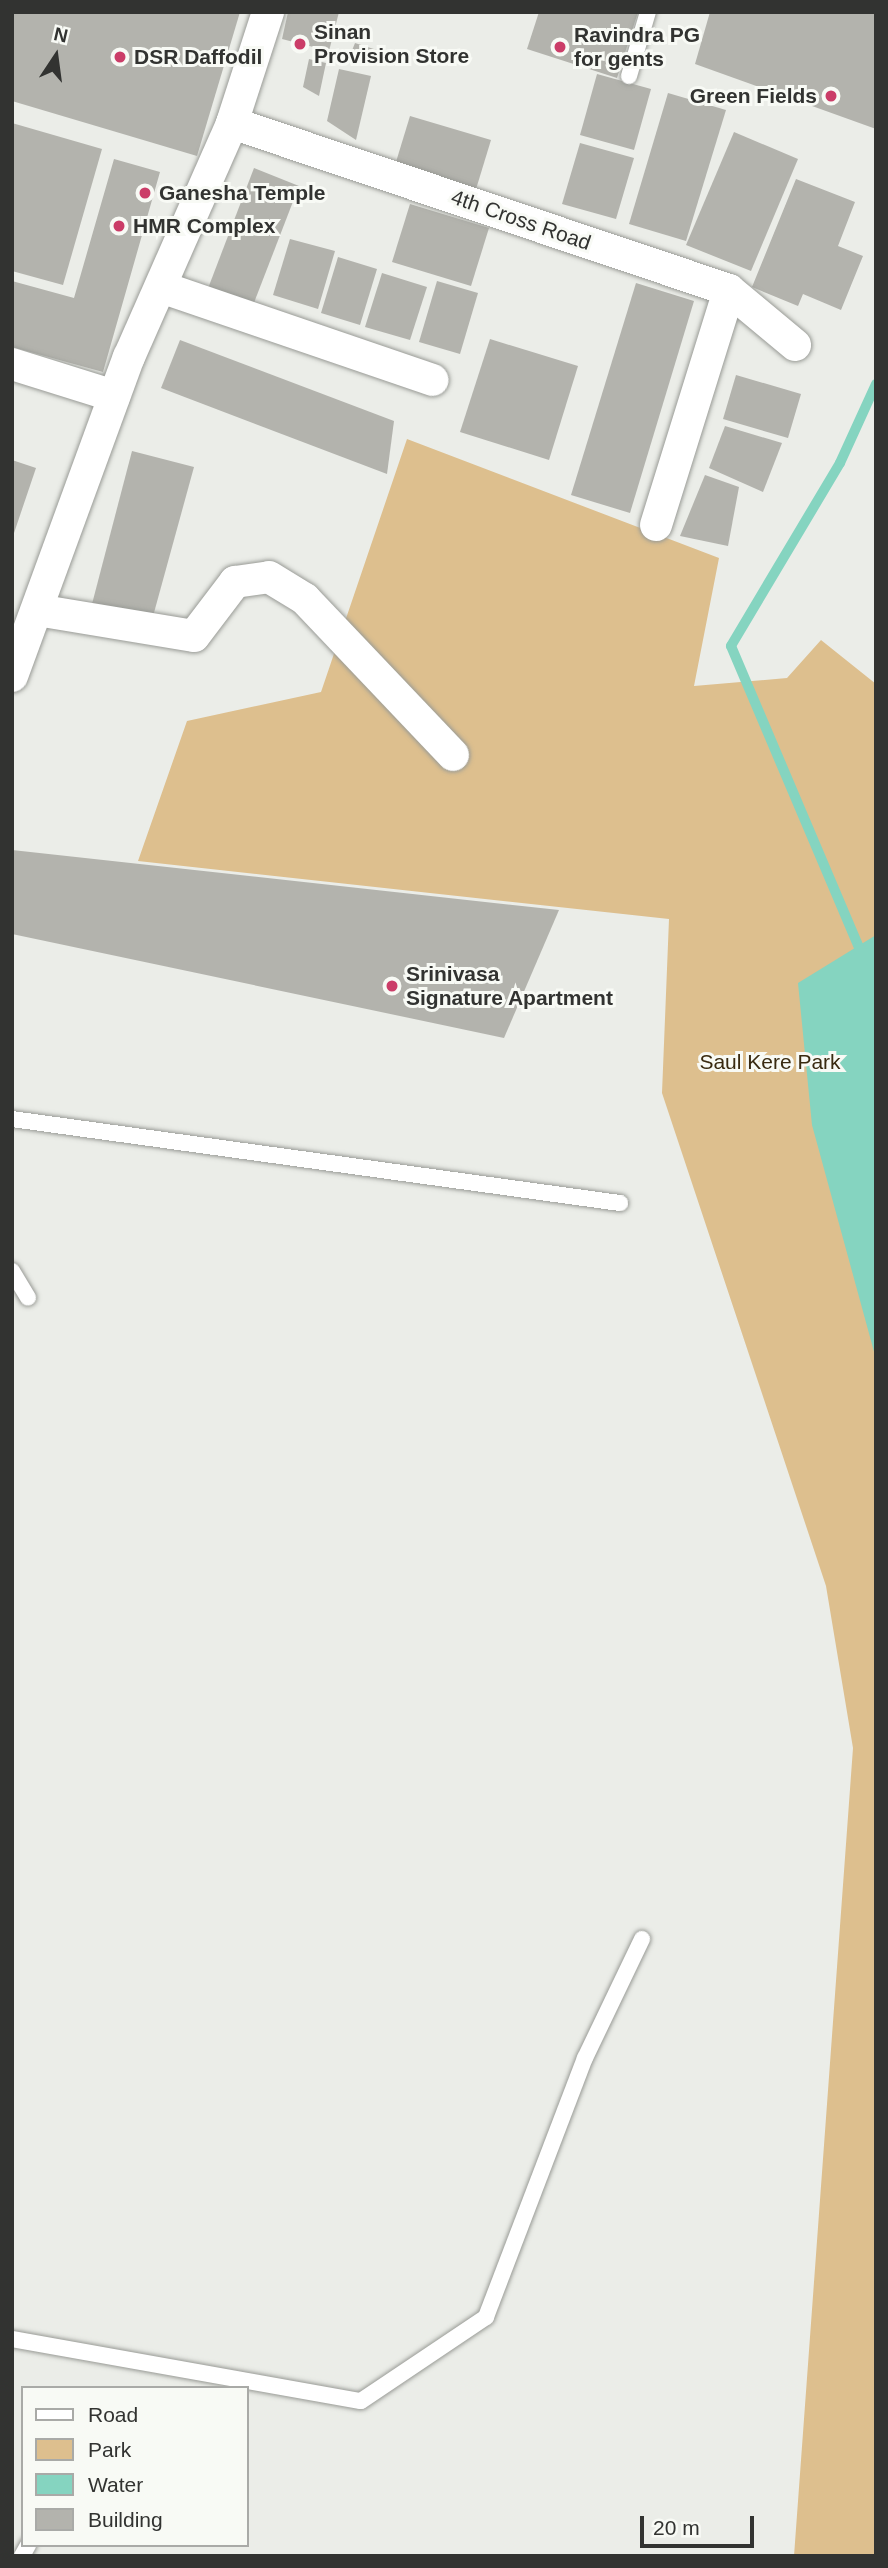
<!DOCTYPE html>
<html>
<head>
<meta charset="utf-8">
<style>
	body { margin:0 }
	#map { position:relative; width:888px; height:2568px; overflow:hidden; background:#ebede8; font-family:Helvetica,sans-serif }
	div>[style] { position:absolute }
	[style*='--x'] { left:calc(var(--x)*1px); top:calc(var(--y)*1px); width:calc(var(--w)*1px); rotate:calc(var(--a)*1deg) }
	.green>* { inset:0; background:#ddbf8e }
	.water>* { inset:0; background:#85d4c0 }
	.stream>* { height:10px; margin:-5px; padding:0 5px; transform-origin:5px; border-radius:5px; background:#85d4c0 }
	.building>* { inset:0; background:#b3b3ad }
	.roads { filter:drop-shadow(0 0 2px #999b96) drop-shadow(0 0 2px #999b96) }
	.lane>* { height:16px; margin:-8px; padding:0 8px; transform-origin:8px; border-radius:8px; background:#fff }
	.street>* { height:32px; margin:-16px; padding:0 16px; transform-origin:16px; border-radius:16px; background:#fff }
	.dots>* { width:19px; height:19px; translate:-50% -50%; box-sizing:border-box; border:4px solid #f8faf5; border-radius:50% }
	span { translate:-50% -50%; white-space:nowrap; text-align:center; line-height:1.15; -webkit-text-stroke:6px #f8faf5; paint-order:stroke }
	.poi-label { font-size:21px; color:#323331; font-weight:700 }
	.left { translate:0 -50%; text-align:left }
	.right { translate:-100% -50%; text-align:right }
	.street-label { font-size:21px; color:#323331 }
	.park-label { font-size:21px; color:#392a10 }
	.frame { position:absolute; inset:0; border:14px solid #323331; pointer-events:none }
	.legend { position:absolute; left:21px; top:2386px; width:228px; height:161px; box-sizing:border-box; background:#f8faf5; border:2px solid #a9aaa7; margin:0; padding:9px 12px; list-style:none; font-size:21px; color:#323331 }
	.legend li { display:flex; align-items:center; gap:14px; height:35px }
	.legend b { width:35px; border:2px solid #a9aaa7 }
	.north { position:absolute; left:21px; top:21px; width:70px; height:70px; -webkit-text-stroke:5px #f8faf5; paint-order:stroke; rotate:13deg; font-size:19px; font-weight:700; line-height:28px; text-align:center; color:#323331 }
	.north::after { content:''; display:block; margin:auto; width:24px; height:32px; background:#323331; clip-path:polygon(50% 0,100% 100%,50% 72%,0 100%) }
	.scale { position:absolute; left:640px; top:2516px; width:114px; height:32px; box-sizing:border-box; border:4px solid #323331; border-top:0; padding-left:9px; font-size:21px; line-height:24px; white-space:nowrap; color:#323331; -webkit-text-stroke:5px #f8faf5; paint-order:stroke }
</style>
</head>
<body>
<div id="map">
	<div class="green">
		<i style="clip-path:polygon(407px 439px,719px 558px,694px 686px,787px 678px,821px 640px,876px 684px,876px 2556px,794px 2556px,853px 1748px,826px 1586px,662px 1093px,669px 919px,138px 861px,187px 721px,321px 692px)"></i>
	</div>
	<div class="water">
		<i style="clip-path:polygon(876px 935px,876px 1359px,812px 1125px,798px 983px)"></i>
	</div>
	<div class="stream">
		<i style="--x:876;--y:384;--w:87;--a:114.5"></i>
		<i style="--x:840;--y:463;--w:213;--a:120.8"></i>
		<i style="--x:731;--y:646;--w:327;--a:67"></i>
		<i style="--x:859;--y:947;--w:27;--a:51"></i>
	</div>
	<div class="building">
		<i style="clip-path:polygon(12px 12px,240px 12px,197px 156px,12px 101px)"></i>
		<i style="clip-path:polygon(288px 12px,339px 12px,329px 51px,282px 39px)"></i>
		<i style="clip-path:polygon(539px 12px,638px 12px,617px 78px,527px 49px)"></i>
		<i style="clip-path:polygon(710px 12px,876px 12px,876px 129px,695px 64px)"></i>
		<i style="clip-path:polygon(355px 43px,377px 50px,372px 65px,349px 58px)"></i>
		<i style="clip-path:polygon(309px 59px,326px 63px,319px 96px,303px 87px)"></i>
		<i style="clip-path:polygon(339px 69px,371px 76px,356px 140px,327px 121px)"></i>
		<i style="clip-path:polygon(597px 74px,651px 89px,634px 150px,580px 135px)"></i>
		<i style="clip-path:polygon(668px 93px,726px 110px,686px 241px,629px 224px)"></i>
		<i style="clip-path:polygon(410px 116px,491px 140px,473px 199px,392px 175px)"></i>
		<i style="clip-path:polygon(12px 123px,102px 149px,63px 285px,12px 271px)"></i>
		<i style="clip-path:polygon(734px 132px,798px 159px,751px 271px,686px 245px)"></i>
		<i style="clip-path:polygon(580px 143px,634px 158px,616px 219px,562px 204px)"></i>
		<i style="clip-path:polygon(114px 159px,160px 172px,103px 372px,12px 347px,12px 281px,74px 298px)"></i>
		<i style="clip-path:polygon(254px 168px,299px 186px,252px 308px,207px 291px)"></i>
		<i style="clip-path:polygon(796px 179px,855px 202px,838px 246px,863px 256px,841px 310px,803px 294px,798px 306px,752px 287px)"></i>
		<i style="clip-path:polygon(410px 204px,489px 228px,471px 286px,392px 262px)"></i>
		<i style="clip-path:polygon(290px 239px,335px 251px,318px 309px,273px 295px)"></i>
		<i style="clip-path:polygon(338px 257px,377px 269px,360px 325px,321px 313px)"></i>
		<i style="clip-path:polygon(382px 273px,427px 287px,410px 340px,365px 327px)"></i>
		<i style="clip-path:polygon(437px 281px,478px 293px,460px 354px,419px 342px)"></i>
		<i style="clip-path:polygon(636px 283px,694px 301px,630px 513px,571px 495px)"></i>
		<i style="clip-path:polygon(490px 339px,578px 366px,549px 460px,460px 432px)"></i>
		<i style="clip-path:polygon(180px 340px,394px 421px,387px 474px,161px 388px)"></i>
		<i style="clip-path:polygon(736px 375px,801px 394px,788px 438px,723px 419px)"></i>
		<i style="clip-path:polygon(725px 426px,782px 443px,763px 492px,709px 468px)"></i>
		<i style="clip-path:polygon(132px 451px,194px 467px,152px 620px,92px 604px)"></i>
		<i style="clip-path:polygon(12px 460px,36px 468px,13px 536px,12px 536px)"></i>
		<i style="clip-path:polygon(705px 475px,739px 487px,728px 546px,680px 536px)"></i>
		<i style="clip-path:polygon(12px 850px,559px 910px,504px 1038px,12px 934px)"></i>
	</div>
	<div class="roads">
		<div class="lane">
			<i style="--x:629;--y:76;--w:67;--a:-73.5"></i>
			<i style="--x:12;--y:1119;--w:614;--a:7.87"></i>
			<i style="--x:12;--y:1271;--w:31;--a:59"></i>
			<i style="--x:12;--y:2339;--w:354;--a:10.1"></i>
			<i style="--x:361;--y:2401;--w:151;--a:-33.9"></i>
			<i style="--x:486;--y:2317;--w:277;--a:-69.1"></i>
			<i style="--x:585;--y:2058;--w:132;--a:-64.4"></i>
			<i style="--x:22;--y:2556;--w:13;--a:-61"></i>
		</div>
		<div class="street">
			<i style="--x:232;--y:123;--w:524;--a:18.57"></i>
			<i style="--x:729;--y:290;--w:86;--a:39.8"></i>
			<i style="--x:161;--y:287;--w:287;--a:18.9"></i>
			<i style="--x:12;--y:364;--w:107;--a:17.4"></i>
			<i style="--x:656;--y:525;--w:246;--a:-72.7"></i>
			<i style="--x:37;--y:610;--w:159;--a:9.4"></i>
			<i style="--x:194;--y:636;--w:68;--a:-52.8"></i>
			<i style="--x:235;--y:582;--w:34;--a:-8"></i>
			<i style="--x:269;--y:577;--w:42;--a:31.4"></i>
			<i style="--x:305;--y:599;--w:215;--a:46.5"></i>
			<i style="--x:12;--y:676;--w:340;--a:-69.9"></i>
			<i style="--x:129;--y:357;--w:256;--a:-66.2"></i>
			<i style="--x:232;--y:123;--w:117;--a:-72"></i>
		</div>
	</div>
	<div class="dots">
		<i style="left:300px;top:44px;background:#cb3d68"></i>
		<i style="left:560px;top:47px;background:#cb3d68"></i>
		<i style="left:120px;top:57px;background:#cb3d68"></i>
		<i style="left:831px;top:96px;background:#cb3d68"></i>
		<i style="left:145px;top:193px;background:#cb3d68"></i>
		<i style="left:119px;top:226px;background:#cb3d68"></i>
		<i style="left:392px;top:986px;background:#cb3d68"></i>
	</div>
	<div class="poi-label">
		<span class="left" style="left:314px;top:44px">Sinan<br>Provision Store</span>
		<span class="left" style="left:574px;top:47px">Ravindra PG<br>for gents</span>
		<span class="left" style="left:134px;top:57px">DSR Daffodil</span>
		<span class="right" style="left:817px;top:96px">Green Fields</span>
		<span class="left" style="left:159px;top:193px">Ganesha Temple</span>
		<span class="left" style="left:133px;top:226px">HMR Complex</span>
		<span class="left" style="left:406px;top:986px">Srinivasa<br>Signature Apartment</span>
	</div>
	<div class="street-label">
		<span style="left:521px;top:220px;rotate:19deg">4th Cross Road</span>
	</div>
	<div class="park-label">
		<span style="left:770px;top:1062px">Saul Kere Park</span>
	</div>
	<div class="frame"></div>
	<ul class="legend">
	<li><b style="height:9px;background:#fff"></b>Road</li>
	<li><b style="height:19px;background:#ddbf8e"></b>Park</li>
	<li><b style="height:19px;background:#85d4c0"></b>Water</li>
	<li><b style="height:19px;background:#b3b3ad"></b>Building</li>
	</ul>
	<div class="north">N</div>
	<div class="scale">20 m</div>
</div>
</body>
</html>
